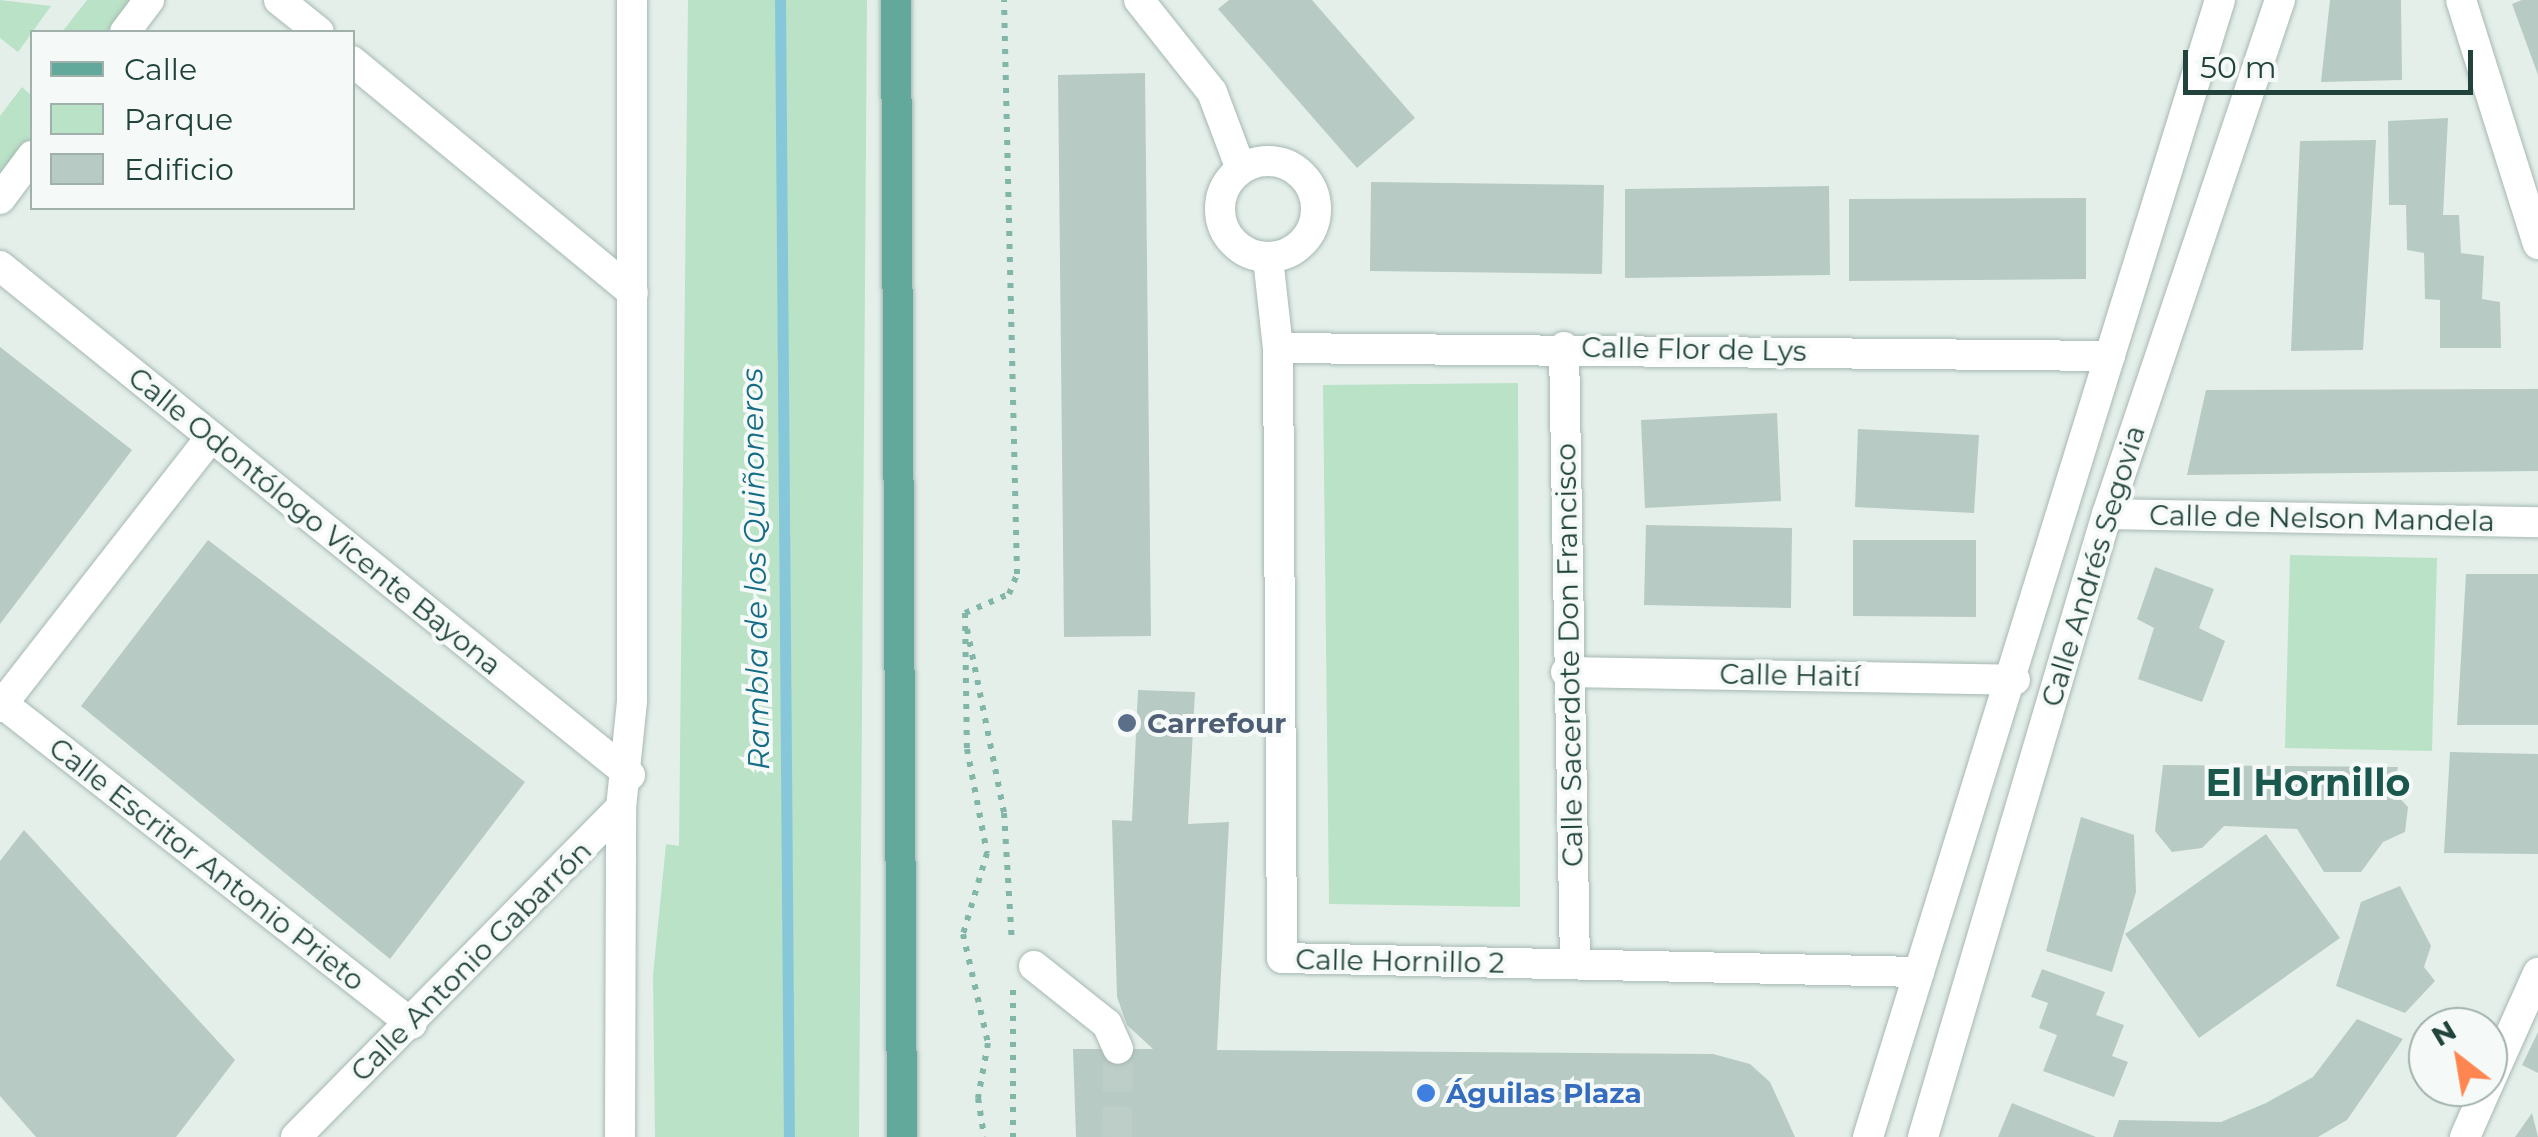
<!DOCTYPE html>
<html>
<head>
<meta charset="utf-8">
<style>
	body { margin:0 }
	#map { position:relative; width:2538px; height:1137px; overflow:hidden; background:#e4efea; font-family:Montserrat,sans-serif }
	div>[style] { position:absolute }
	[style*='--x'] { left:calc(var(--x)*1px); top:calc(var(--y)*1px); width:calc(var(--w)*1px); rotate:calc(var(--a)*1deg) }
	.green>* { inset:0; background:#bae2c7 }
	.stream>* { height:11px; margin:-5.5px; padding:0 5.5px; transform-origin:5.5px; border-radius:5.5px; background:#86c8d9 }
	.building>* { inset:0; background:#b8cac4 }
	.minor-tunnel>* { height:30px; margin-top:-15px; transform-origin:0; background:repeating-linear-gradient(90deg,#bdcdc7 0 30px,transparent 0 45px) }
	.path>* { height:6px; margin-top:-3px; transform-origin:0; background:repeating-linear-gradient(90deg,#81b6a8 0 5px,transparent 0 13px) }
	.roads { filter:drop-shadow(0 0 2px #a6b8b2) drop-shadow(0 0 2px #a6b8b2) }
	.minor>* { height:30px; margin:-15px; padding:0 15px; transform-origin:15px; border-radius:15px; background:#fff }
	.minor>.ring { margin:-15px; padding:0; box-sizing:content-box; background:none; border:30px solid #fff; border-radius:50% }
	.major>* { height:30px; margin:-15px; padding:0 15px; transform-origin:15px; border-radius:15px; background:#63a99b }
	.dots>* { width:28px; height:28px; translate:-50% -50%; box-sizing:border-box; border:5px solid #f5faf8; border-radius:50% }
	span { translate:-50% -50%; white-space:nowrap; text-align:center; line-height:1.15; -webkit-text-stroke:8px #f5faf8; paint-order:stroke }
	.street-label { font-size:28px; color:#21433b }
	.service-label { font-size:28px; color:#4e5e75; font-weight:700 }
	.left { translate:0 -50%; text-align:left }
	.shop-label { font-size:28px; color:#366cbe; font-weight:700 }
	.water-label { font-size:30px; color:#146c86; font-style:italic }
	.district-label { font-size:38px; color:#1a574c; font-weight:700 }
	.legend { position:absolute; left:30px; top:30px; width:325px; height:180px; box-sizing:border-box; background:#f5faf8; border:2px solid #a0b1ac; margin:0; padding:12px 18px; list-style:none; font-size:30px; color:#21433b }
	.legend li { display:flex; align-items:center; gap:20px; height:50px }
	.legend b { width:50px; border:2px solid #a0b1ac }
	.north { position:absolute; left:2408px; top:1007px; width:100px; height:100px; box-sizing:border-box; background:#f5faf8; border:2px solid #a0b1ac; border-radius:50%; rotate:329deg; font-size:28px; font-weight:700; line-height:40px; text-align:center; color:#21433b }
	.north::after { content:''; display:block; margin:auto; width:35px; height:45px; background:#ff8651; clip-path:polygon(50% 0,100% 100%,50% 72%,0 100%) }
	.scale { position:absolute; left:2183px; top:50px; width:290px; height:45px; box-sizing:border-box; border:5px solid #21433b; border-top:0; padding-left:12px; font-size:30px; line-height:35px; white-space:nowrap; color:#21433b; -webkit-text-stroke:8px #f5faf8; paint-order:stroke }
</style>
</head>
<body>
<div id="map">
	<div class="green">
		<i style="clip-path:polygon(0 0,51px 6px,18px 52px,0 38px)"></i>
		<i style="clip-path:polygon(87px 0,141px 0,117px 32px,62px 32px)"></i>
		<i style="clip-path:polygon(688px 0,867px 0,859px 1137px,655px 1137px,653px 975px,666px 844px,679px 846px)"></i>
		<i style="clip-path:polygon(22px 87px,32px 96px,32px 144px,0 187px,0 116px)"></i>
		<i style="clip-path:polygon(1518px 383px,1520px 907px,1329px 904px,1323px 385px)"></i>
		<i style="clip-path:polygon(2290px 555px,2437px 558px,2432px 751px,2285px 748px)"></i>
	</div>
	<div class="stream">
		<i style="--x:780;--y:0;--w:1137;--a:89.55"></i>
	</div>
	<div class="building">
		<i style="clip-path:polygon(1229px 0,1312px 0,1415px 118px,1357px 168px,1218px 9px)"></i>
		<i style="clip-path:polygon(2330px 0,2401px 0,2402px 80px,2321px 82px)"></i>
		<i style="clip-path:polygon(2522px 0,2538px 0,2538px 75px,2512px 4px)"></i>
		<i style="clip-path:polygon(1145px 73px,1151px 636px,1064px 637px,1058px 75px)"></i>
		<i style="clip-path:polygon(2448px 118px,2443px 215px,2459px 215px,2461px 253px,2484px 256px,2482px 299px,2500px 302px,2501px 348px,2440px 348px,2440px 300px,2425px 299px,2424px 253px,2407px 250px,2406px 205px,2389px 205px,2388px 121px)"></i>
		<i style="clip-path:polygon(2376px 140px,2363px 350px,2291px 351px,2300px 141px)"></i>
		<i style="clip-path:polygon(1371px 182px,1604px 185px,1602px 274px,1370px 271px)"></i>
		<i style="clip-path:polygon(1829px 186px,1830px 275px,1625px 278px,1625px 189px)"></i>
		<i style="clip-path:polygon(2086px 198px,2086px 279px,1849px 281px,1849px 199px)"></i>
		<i style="clip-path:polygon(0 347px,132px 450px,0 624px)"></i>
		<i style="clip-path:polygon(2538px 389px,2538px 471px,2187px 475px,2206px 390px)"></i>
		<i style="clip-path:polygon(1777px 413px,1781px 501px,1645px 508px,1641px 420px)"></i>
		<i style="clip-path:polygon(1858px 429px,1979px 435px,1974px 513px,1855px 507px)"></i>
		<i style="clip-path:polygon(1646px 525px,1792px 528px,1791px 608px,1644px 605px)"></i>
		<i style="clip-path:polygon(208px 540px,525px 782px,390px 959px,81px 706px)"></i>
		<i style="clip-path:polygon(1853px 540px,1976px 540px,1976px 617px,1853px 616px)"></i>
		<i style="clip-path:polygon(2155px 567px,2214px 589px,2199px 628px,2225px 641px,2202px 702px,2138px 679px,2154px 628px,2137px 619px)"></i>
		<i style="clip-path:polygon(2466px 574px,2538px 574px,2538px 725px,2457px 725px)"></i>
		<i style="clip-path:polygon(1138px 690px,1195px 692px,1188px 824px,1229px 822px,1217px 1050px,1713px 1054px,1750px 1064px,1770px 1082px,1795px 1137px,1076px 1137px,1073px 1049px,1153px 1049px,1127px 1025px,1117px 997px,1112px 820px,1132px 821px)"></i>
		<i style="clip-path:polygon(2450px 752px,2538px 754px,2538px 854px,2444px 853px)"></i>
		<i style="clip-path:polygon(2163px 765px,2398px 767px,2393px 791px,2408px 807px,2405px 832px,2383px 842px,2361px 872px,2324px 872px,2297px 829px,2224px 826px,2202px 848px,2172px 852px,2155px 831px)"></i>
		<i style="clip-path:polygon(2081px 817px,2134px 835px,2136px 892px,2112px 972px,2046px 951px)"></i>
		<i style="clip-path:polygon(24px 830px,235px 1060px,176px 1137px,36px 1137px,0 1096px,0 861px)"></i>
		<i style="clip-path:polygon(2266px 834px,2340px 938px,2199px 1038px,2125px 934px)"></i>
		<i style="clip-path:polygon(2400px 886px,2431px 946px,2424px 967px,2435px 981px,2405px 1013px,2336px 986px,2361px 902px)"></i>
		<i style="clip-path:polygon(2042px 969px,2105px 992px,2096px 1015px,2124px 1025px,2112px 1056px,2128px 1062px,2114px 1097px,2043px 1071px,2057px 1035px,2039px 1028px,2048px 1003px,2031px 997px)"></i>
		<i style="clip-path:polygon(2357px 1019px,2403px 1039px,2347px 1120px,2318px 1137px,2113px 1137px,2119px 1120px,2221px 1122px,2266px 1103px,2313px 1077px)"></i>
		<i style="clip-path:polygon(2538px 1032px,2538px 1073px,2522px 1065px)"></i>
		<i style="clip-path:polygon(2012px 1103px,2096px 1137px,1998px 1137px)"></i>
		<i style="clip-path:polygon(2532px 1113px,2538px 1137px,2515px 1137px)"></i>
	</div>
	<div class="minor-tunnel">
		<i style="--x:1117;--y:1137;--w:88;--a:-89.3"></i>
	</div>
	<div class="path">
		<i style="--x:965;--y:613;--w:48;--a:-23.4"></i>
		<i style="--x:1009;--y:594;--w:22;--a:-68"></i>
		<i style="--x:1017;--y:574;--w:574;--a:-91.3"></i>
		<i style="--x:965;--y:613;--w:136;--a:89.2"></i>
		<i style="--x:967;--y:749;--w:106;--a:79.1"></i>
		<i style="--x:987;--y:853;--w:84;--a:106.5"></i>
		<i style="--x:963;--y:934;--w:112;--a:77.1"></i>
		<i style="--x:988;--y:1043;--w:56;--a:100.3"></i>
		<i style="--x:978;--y:1098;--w:39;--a:81"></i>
		<i style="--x:967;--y:629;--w:188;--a:78.6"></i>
		<i style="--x:1004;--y:813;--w:129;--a:86.5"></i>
		<i style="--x:1013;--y:990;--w:147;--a:90"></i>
	</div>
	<div class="roads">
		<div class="minor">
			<i style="--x:279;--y:0;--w:51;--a:38.7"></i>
			<i style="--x:1139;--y:0;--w:117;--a:51.6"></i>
			<i style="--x:1212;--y:92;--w:82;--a:69.4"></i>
			<i style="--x:2461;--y:0;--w:256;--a:72.5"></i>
			<i style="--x:125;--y:32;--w:40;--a:-53"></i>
			<i style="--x:352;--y:61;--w:364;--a:39.5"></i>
			<i class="ring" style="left:1220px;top:161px;width:66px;height:66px"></i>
			<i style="--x:0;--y:199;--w:54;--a:-53.3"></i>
			<i style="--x:1268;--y:258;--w:91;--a:83.7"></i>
			<i style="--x:1278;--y:348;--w:610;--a:89.62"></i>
			<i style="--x:1282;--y:958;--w:637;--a:1.26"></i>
			<i style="--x:0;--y:266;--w:810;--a:38.94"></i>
			<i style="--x:1564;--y:347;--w:617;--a:88.98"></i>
			<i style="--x:1278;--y:348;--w:832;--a:0.55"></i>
			<i style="--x:2107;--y:514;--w:431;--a:1.1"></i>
			<i style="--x:1566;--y:672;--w:449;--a:1"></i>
			<i style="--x:3;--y:704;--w:519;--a:38.04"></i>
			<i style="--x:0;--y:707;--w:343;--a:-52"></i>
			<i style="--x:1034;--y:966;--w:93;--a:38.5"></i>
			<i style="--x:1107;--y:1024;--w:27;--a:66"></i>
			<i style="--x:2488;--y:1085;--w:123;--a:-65.9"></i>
			<i style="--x:296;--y:1137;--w:462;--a:-45.4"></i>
			<i style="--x:621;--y:808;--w:108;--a:-84.1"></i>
			<i style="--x:632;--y:701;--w:701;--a:-90"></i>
			<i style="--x:620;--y:1137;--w:329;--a:-89.8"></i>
			<i style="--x:1868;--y:1137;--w:1190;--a:-72.8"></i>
			<i style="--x:1923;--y:1137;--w:650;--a:-73.55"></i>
			<i style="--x:2107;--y:514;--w:542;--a:-71.4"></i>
			<i style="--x:2465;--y:1137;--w:55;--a:-66.3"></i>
		</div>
		<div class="major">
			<i style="--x:896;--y:0;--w:1137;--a:89.7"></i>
		</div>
	</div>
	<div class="dots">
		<i style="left:1127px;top:723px;background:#5c6f8a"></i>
		<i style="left:1426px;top:1093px;background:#3f7fe0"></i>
	</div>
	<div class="street-label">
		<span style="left:1694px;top:349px;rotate:1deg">Calle Flor de Lys</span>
		<span style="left:2322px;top:518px;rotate:1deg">Calle de Nelson Mandela</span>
		<span style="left:315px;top:521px;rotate:39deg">Calle Odontólogo Vicente Bayona</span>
		<span style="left:2093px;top:566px;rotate:-73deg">Calle Andrés Segovia</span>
		<span style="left:1569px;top:655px;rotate:-91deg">Calle Sacerdote Don Francisco</span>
		<span style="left:1790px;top:675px;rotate:1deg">Calle Haití</span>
		<span style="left:207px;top:864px;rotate:38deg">Calle Escritor Antonio Prieto</span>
		<span style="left:471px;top:961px;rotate:-45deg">Calle Antonio Gabarrón</span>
		<span style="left:1400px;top:961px;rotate:1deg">Calle Hornillo 2</span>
	</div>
	<div class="service-label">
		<span class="left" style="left:1147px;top:723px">Carrefour</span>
	</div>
	<div class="shop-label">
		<span class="left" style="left:1446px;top:1093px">Águilas Plaza</span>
	</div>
	<div class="water-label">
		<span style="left:756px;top:569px;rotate:-91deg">Rambla de los Quiñoneros</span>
	</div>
	<div class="district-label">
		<span style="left:2308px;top:783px">El Hornillo</span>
	</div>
	<ul class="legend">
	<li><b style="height:12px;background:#63a99b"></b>Calle</li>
	<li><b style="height:28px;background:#bae2c7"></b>Parque</li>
	<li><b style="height:28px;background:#b8cac4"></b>Edificio</li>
	</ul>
	<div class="north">N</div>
	<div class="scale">50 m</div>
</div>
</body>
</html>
